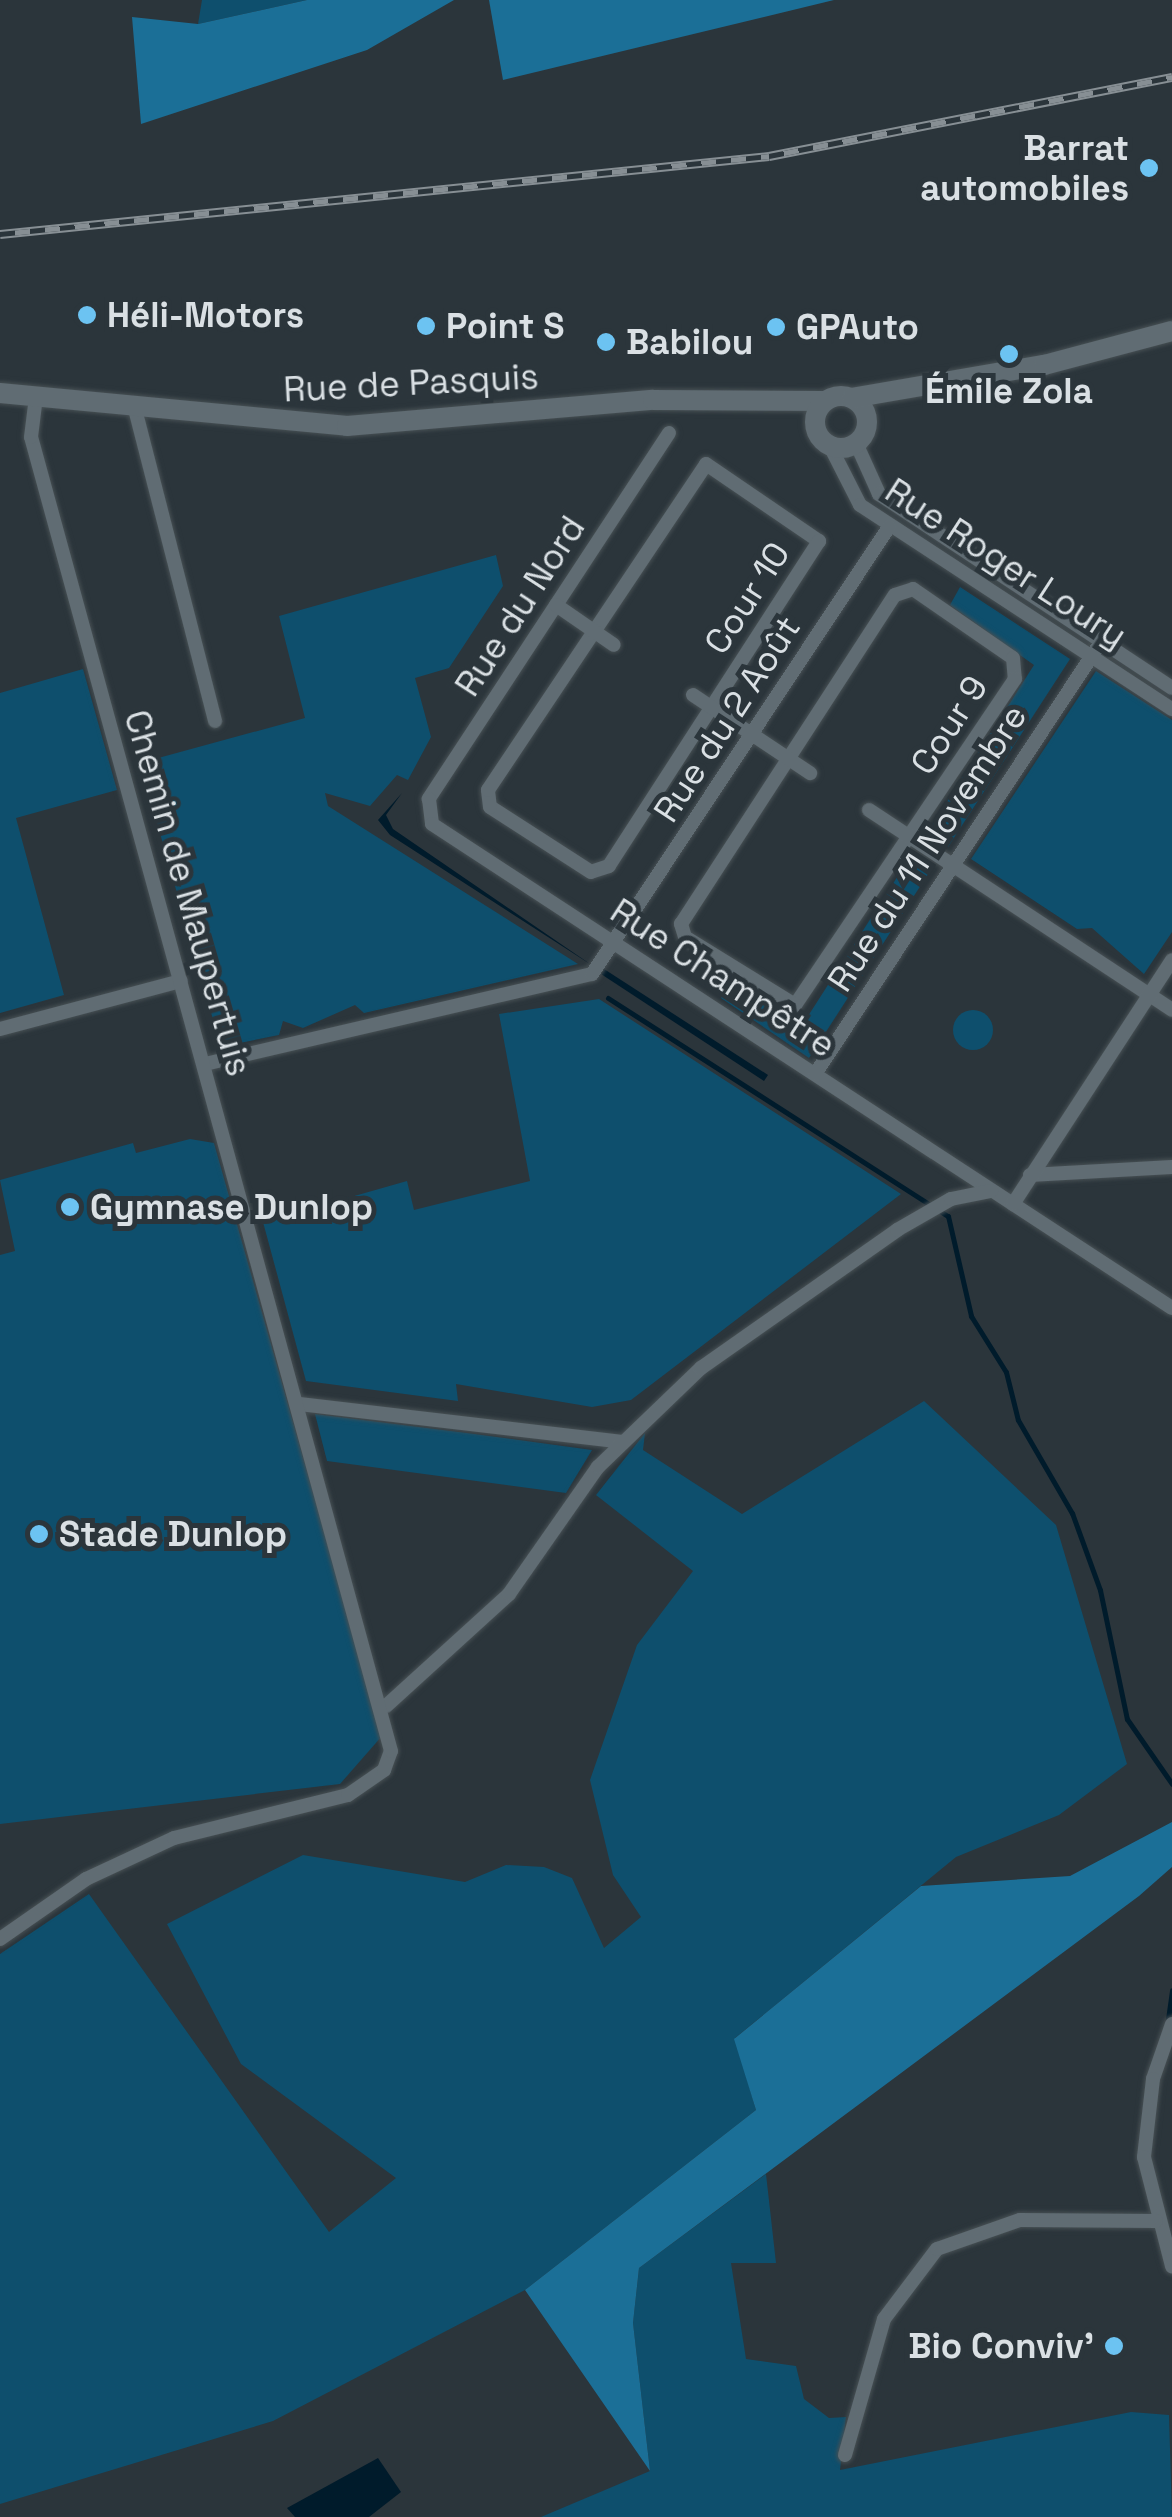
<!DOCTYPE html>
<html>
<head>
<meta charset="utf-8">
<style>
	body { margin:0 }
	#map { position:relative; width:1172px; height:2517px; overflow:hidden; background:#2b353b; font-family:"Space Grotesk",sans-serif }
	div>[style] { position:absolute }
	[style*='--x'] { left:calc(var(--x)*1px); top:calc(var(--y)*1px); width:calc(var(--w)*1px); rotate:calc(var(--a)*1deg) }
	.green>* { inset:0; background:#0e4f6d }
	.round { border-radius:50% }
	.forest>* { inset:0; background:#1b6f97 }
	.water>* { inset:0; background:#001b2b }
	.stream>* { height:5px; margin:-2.5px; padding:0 2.5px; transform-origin:2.5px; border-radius:2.5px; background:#001b2b }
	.roads { filter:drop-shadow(0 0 2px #475054) drop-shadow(0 0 2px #475054) }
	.street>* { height:14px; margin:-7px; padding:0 7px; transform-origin:7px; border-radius:7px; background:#606c73 }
	.secondary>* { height:20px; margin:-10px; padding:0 10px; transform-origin:10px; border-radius:10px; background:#606c73 }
	.secondary>.ring { margin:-10px; padding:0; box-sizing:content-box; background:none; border:20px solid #606c73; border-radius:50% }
	.rail>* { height:9px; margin-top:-4.5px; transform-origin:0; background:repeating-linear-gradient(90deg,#2b353b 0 15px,#878f94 0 30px); box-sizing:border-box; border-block:2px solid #878f94 }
	.dots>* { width:28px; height:28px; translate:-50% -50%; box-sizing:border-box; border:5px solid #2b353b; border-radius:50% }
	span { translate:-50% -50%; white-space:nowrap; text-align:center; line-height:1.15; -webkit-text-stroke:10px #2b353b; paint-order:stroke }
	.poi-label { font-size:35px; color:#dae0e4; font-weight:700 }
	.right { translate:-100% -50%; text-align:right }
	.left { translate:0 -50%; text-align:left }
	.street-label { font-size:35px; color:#dae0e4 }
</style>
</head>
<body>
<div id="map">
	<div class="green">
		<i style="clip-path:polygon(202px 0,307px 0,198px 24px)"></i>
		<i style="clip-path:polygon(496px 555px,503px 586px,449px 668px,415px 678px,431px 737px,408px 780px,397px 775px,370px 806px,325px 793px,328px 806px,578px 964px,364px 1013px,355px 1005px,303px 1028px,283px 1021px,279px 1035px,235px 1044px,218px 1037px,140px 763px,305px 718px,279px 616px)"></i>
		<i style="clip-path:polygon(960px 587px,1070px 659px,948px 847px,926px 835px,1034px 665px,950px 605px)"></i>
		<i style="clip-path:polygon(83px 669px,117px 790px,16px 818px,64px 995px,0 1013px,0 693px)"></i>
		<i style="clip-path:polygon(1096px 671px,1172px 720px,1172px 932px,1144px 974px,1092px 928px,1077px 929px,971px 859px)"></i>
		<i style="clip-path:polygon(912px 854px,932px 868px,809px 1058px,721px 998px,733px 981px,801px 1027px)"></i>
		<i style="clip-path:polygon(599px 999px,901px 1194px,631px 1400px,592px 1407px,456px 1384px,458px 1401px,306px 1381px,263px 1222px,407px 1181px,414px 1210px,530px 1181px,499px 1014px)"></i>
		<i class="round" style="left:953px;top:1010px;width:40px;height:40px"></i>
		<i style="clip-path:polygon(190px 1139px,214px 1143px,382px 1736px,340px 1784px,0 1824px,0 1255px,15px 1251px,0 1180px,133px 1143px,136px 1153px)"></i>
		<i style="clip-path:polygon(924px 1401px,1056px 1525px,1127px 1764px,1059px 1815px,956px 1857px,735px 2038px,756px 2110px,525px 2290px,273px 2421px,0 2504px,0 1954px,89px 1894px,329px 2232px,396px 2178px,241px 2064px,167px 1924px,303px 1855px,465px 1882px,506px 1865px,544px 1867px,572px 1878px,604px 1948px,641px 1917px,613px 1875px,590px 1780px,637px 1645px,693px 1571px,596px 1495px,645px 1433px,643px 1450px,742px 1514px)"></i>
		<i style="clip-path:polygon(315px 1414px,467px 1433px,592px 1450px,566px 1493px,327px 1461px)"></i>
		<i style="clip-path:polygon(766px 2174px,776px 2263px,731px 2263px,746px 2359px,796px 2366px,804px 2399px,829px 2418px,846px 2417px,840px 2470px,1131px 2412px,1169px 2415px,1172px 2517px,541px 2517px,650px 2471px,633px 2323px,639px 2268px)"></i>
	</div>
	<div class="forest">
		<i style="clip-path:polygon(307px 0,454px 0,367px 50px,141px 124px,132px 17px,198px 24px)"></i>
		<i style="clip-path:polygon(489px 0,834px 0,503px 80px)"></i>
		<i style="clip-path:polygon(1172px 1822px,1172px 1867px,1139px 1896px,639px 2268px,633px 2323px,650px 2471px,525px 2290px,756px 2110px,734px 2039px,921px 1886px,1070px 1876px)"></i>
	</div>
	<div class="water">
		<i style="clip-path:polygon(402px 793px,386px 815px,393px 829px,593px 966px,390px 835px,378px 820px)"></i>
		<i style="clip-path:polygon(604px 969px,768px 1075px,764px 1081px,601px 974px)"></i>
		<i style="clip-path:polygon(378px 2458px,401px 2492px,369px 2517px,295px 2517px,287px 2508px)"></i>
	</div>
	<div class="stream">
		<i style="--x:608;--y:998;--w:404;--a:32.7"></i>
		<i style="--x:948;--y:1216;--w:103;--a:77"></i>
		<i style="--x:971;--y:1316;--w:66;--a:58"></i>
		<i style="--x:1006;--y:1372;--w:49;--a:76"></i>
		<i style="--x:1018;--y:1420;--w:108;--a:59.9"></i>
		<i style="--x:1072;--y:1513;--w:82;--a:70"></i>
		<i style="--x:1100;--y:1590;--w:132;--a:78.2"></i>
		<i style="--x:1127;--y:1719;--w:79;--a:55.3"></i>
		<i style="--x:1168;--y:2019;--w:29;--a:-82"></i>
	</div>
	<div class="roads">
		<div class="street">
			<i style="--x:135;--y:409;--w:322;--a:75.6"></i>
			<i style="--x:669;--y:433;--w:438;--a:123.3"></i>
			<i style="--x:429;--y:799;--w:25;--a:83"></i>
			<i style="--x:432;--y:824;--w:884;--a:33.19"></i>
			<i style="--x:856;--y:443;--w:56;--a:65.7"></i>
			<i style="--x:879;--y:494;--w:351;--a:33.5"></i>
			<i style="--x:830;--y:446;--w:66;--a:63"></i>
			<i style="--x:860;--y:505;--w:373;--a:33.2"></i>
			<i style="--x:706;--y:464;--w:137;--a:34.3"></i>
			<i style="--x:819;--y:541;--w:387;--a:122.9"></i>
			<i style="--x:609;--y:866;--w:19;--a:162"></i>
			<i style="--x:591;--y:872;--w:120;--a:-147.2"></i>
			<i style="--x:490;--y:807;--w:17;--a:-97"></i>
			<i style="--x:488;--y:790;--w:392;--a:-56.2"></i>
			<i style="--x:913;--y:589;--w:121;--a:34.6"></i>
			<i style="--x:1013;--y:658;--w:21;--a:85"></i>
			<i style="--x:1015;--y:679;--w:393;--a:124"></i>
			<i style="--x:795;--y:1005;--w:129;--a:-148.3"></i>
			<i style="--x:685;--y:937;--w:14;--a:-107"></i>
			<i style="--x:681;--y:924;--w:392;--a:-57"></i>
			<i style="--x:895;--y:595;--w:19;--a:-18"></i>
			<i style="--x:556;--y:605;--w:70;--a:34.6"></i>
			<i style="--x:693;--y:695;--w:141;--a:33.7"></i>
			<i style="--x:869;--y:810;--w:363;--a:33.4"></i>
			<i style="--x:0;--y:1029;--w:187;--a:-14.9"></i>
			<i style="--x:205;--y:1064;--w:397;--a:-13.1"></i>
			<i style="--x:592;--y:974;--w:537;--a:-56.4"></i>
			<i style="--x:815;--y:1074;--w:518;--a:-56.49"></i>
			<i style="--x:1030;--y:1175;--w:142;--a:-3.2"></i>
			<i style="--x:1013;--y:1204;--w:291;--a:-56.9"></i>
			<i style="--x:300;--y:1404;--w:324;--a:6.7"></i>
			<i style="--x:386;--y:1706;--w:166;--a:-42.3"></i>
			<i style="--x:509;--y:1594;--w:155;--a:-55"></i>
			<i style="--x:598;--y:1467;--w:143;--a:-43.9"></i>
			<i style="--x:701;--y:1368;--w:240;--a:-35.1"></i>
			<i style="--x:897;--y:1230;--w:62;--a:-29.9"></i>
			<i style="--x:951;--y:1199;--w:41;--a:-11.3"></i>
			<i style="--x:0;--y:1939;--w:105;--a:-34.9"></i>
			<i style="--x:86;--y:1879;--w:97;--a:-25"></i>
			<i style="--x:174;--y:1838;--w:179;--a:-13.9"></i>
			<i style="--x:348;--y:1795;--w:44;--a:-34.8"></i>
			<i style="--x:384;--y:1770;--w:20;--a:-70"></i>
			<i style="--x:391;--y:1751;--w:1362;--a:-105.32"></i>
			<i style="--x:31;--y:437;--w:40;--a:-82.9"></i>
			<i style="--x:1172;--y:2024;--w:58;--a:109.1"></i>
			<i style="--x:1153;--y:2079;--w:79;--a:96.6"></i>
			<i style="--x:1144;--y:2157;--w:113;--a:75.6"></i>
			<i style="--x:845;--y:2455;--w:141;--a:-74"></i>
			<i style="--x:884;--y:2319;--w:88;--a:-52.9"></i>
			<i style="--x:937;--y:2249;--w:88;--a:-19.3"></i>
			<i style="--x:1020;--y:2220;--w:136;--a:0.4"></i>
		</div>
		<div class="secondary">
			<i style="--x:0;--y:393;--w:349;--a:5.4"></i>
			<i style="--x:347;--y:426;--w:307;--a:-4.9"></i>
			<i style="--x:653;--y:400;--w:171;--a:0.3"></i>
			<i class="ring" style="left:815px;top:396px;width:32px;height:32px"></i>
			<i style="--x:852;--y:398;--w:195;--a:-9.8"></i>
			<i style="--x:1044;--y:365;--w:132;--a:-14.9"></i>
		</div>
	</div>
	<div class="rail">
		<i style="--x:0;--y:234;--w:773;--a:-5.79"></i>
		<i style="--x:769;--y:156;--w:411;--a:-11.1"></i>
	</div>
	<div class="dots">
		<i style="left:1149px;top:168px;background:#6cc3f2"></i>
		<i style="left:87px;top:315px;background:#6cc3f2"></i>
		<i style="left:426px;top:326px;background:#6cc3f2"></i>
		<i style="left:776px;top:327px;background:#6cc3f2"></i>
		<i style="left:606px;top:342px;background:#6cc3f2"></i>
		<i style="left:1009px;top:354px;background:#6cc3f2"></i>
		<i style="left:70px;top:1207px;background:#6cc3f2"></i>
		<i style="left:39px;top:1534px;background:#6cc3f2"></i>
		<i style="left:1114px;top:2346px;background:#6cc3f2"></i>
	</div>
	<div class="poi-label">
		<span class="right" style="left:1129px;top:168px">Barrat<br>automobiles</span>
		<span class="left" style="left:107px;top:315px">Héli-Motors</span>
		<span class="left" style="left:446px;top:326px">Point S</span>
		<span class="left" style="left:796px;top:327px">GPAuto</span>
		<span class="left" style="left:626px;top:342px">Babilou</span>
		<span style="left:1009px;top:391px">Émile Zola</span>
		<span class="left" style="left:90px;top:1207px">Gymnase Dunlop</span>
		<span class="left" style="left:59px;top:1534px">Stade Dunlop</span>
		<span class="right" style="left:1094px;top:2346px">Bio Conviv'</span>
	</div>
	<div class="street-label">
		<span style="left:411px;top:383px;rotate:-3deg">Rue de Pasquis</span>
		<span style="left:1006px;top:563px;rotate:33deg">Rue Roger Loury</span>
		<span style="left:747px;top:598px;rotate:-57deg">Cour 10</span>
		<span style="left:520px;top:606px;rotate:-57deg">Rue du Nord</span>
		<span style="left:727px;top:719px;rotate:-57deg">Rue du 2 Août</span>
		<span style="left:949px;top:725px;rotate:-57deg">Cour 9</span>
		<span style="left:927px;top:848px;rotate:-57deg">Rue du 11 Novembre</span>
		<span style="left:188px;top:893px;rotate:74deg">Chemin de Maupertuis</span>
		<span style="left:723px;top:978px;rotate:33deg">Rue Champêtre</span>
	</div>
</div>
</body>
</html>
